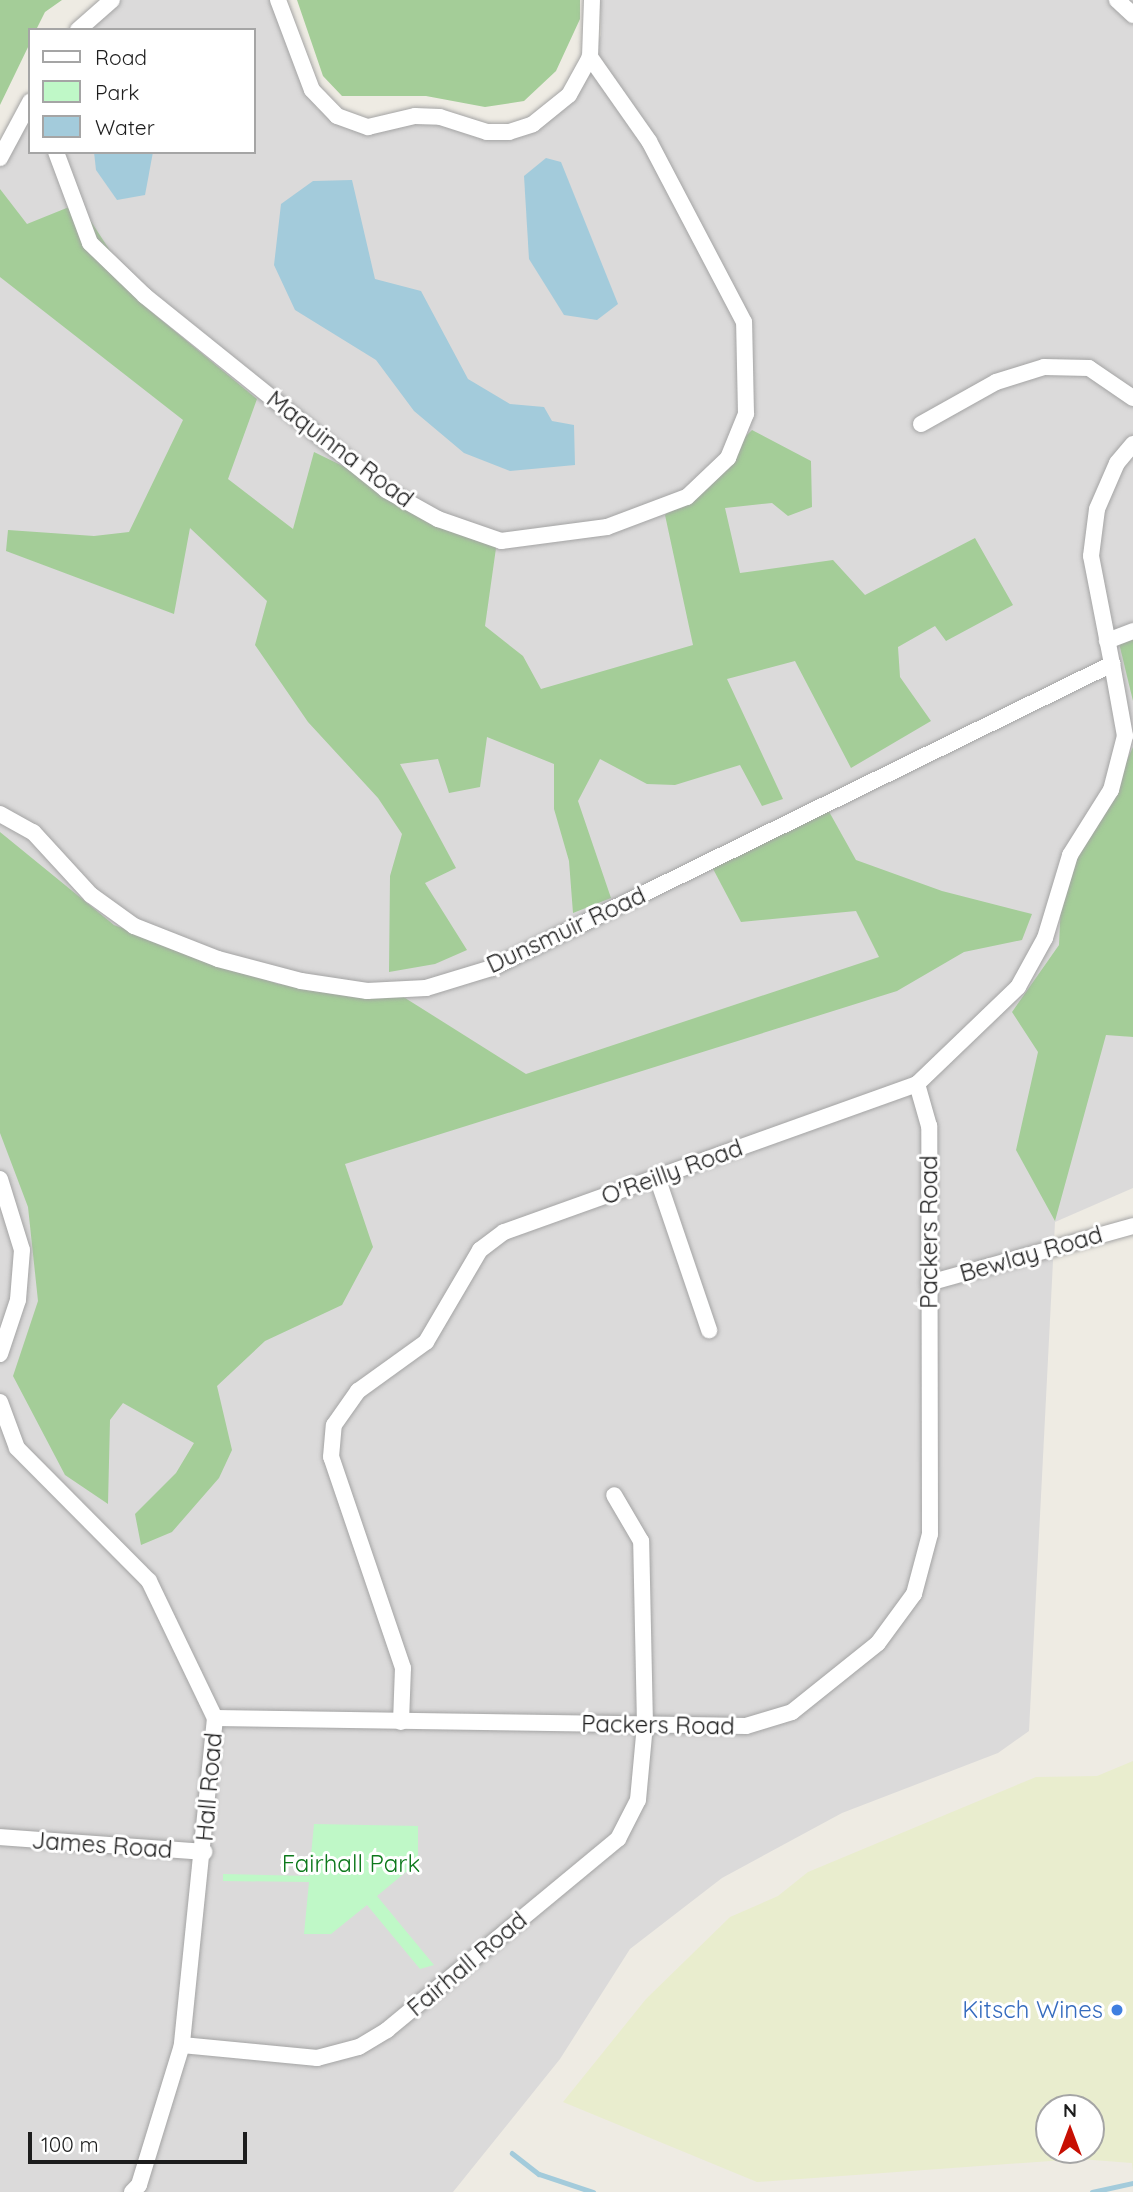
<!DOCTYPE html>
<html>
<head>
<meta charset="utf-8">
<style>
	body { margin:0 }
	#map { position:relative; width:1133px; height:2192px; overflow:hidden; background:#eeebe3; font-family:Quicksand,sans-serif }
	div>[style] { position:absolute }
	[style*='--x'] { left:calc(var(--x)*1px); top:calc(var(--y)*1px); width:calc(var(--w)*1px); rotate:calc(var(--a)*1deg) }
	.residential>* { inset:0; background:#dbdada }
	.farmland>* { inset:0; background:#e9edce }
	.forest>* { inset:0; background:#a4cd98 }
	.park>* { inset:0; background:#bff8c7 }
	.water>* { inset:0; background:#a3cbdb }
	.stream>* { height:4.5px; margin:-2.25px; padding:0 2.25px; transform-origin:2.25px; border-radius:2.25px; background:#a3cbdb }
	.roads { filter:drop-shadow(0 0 2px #a4a4a4) drop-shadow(0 0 2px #a4a4a4) }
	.minor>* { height:16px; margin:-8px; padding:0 8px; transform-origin:8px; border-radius:8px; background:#fff }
	.dots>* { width:19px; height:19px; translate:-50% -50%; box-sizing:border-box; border:4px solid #fff; border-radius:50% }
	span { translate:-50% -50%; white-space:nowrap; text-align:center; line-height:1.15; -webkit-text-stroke:6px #fff; paint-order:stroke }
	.street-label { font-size:24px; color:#1d1d1d }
	.park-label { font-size:24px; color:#0d791c }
	.shop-label { font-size:24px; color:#366cbe }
	.right { translate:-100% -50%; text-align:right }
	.legend { position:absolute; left:28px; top:28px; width:228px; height:126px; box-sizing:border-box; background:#fff; border:2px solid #a5a5a5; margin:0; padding:9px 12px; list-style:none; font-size:21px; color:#1d1d1d }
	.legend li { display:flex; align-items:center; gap:14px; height:35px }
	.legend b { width:35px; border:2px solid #a5a5a5 }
	.north { position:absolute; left:1035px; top:2094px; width:70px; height:70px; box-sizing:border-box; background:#fff; border:2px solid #a5a5a5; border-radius:50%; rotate:0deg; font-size:19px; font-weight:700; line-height:28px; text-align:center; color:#1d1d1d }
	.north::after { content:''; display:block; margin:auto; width:24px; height:32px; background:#c70f03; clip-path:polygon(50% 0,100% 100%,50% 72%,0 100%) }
	.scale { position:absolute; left:28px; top:2132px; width:219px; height:32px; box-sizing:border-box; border:4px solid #1d1d1d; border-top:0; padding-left:9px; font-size:21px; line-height:24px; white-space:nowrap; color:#1d1d1d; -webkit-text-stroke:5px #fff; paint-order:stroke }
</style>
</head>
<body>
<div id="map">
	<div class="residential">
		<i style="clip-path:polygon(121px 0,270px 0,317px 109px,374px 126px,441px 119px,482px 136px,535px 125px,576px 92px,601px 35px,600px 0,1133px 0,1133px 963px,1107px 1034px,1133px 1037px,1133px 1188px,1055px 1222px,1029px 1731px,998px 1753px,842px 1813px,722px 1878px,630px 1949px,560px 2059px,453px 2192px,0 2192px,0 167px,30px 112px,30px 152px,254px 152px,254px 30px,81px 30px)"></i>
	</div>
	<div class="farmland">
		<i style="clip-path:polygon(evenodd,1133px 1761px,1133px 2173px,1132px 2163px,1079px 2159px,757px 2182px,563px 2102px,646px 1999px,730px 1917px,778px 1896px,808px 1872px,1036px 1777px,1097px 1776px,1133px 1761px,1049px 2108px,1091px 2108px,1091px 2150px,1049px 2150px,1049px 2108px)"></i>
	</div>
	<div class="forest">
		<i style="clip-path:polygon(0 0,62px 0,45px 12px,36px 30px,30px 30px,30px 43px,0 105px)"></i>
		<i style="clip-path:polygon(297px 0,580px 0,580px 19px,556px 71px,524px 101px,485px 107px,426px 96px,342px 96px,323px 76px)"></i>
		<i style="clip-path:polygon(0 189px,27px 224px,79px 203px,148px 309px,257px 399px,228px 479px,293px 529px,314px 452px,497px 541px,485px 626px,523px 656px,541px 689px,693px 645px,665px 515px,752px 430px,811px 461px,812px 507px,788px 516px,772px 503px,725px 508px,740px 573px,833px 560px,865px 595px,975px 538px,1013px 605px,946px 641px,935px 626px,898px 647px,900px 677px,931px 721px,851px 768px,795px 661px,727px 679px,783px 799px,762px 806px,740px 765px,675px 785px,647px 784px,600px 759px,578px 801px,611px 898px,573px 913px,569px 861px,554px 809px,554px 764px,487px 737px,480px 787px,449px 793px,438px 759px,400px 764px,456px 868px,425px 883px,467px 950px,435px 964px,389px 972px,390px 876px,402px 834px,378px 798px,308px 722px,255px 645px,267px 601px,190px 528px,174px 614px,6px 551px,8px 530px,94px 536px,129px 532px,183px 420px,0 277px)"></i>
		<i style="clip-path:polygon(1133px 630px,1133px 701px,1118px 639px)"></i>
		<i style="clip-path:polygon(1133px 747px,1133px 1037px,1106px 1035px,1055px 1221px,1016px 1150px,1038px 1052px,1012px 1012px,1059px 945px,1062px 881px,1100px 818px)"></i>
		<i style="clip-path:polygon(827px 808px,856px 860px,942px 891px,1032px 914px,1022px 940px,964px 952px,897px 991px,345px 1164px,373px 1247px,342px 1305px,265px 1341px,217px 1386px,232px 1450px,219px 1478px,172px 1532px,141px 1545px,135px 1514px,176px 1473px,194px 1443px,123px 1403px,110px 1420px,108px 1504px,65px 1475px,13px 1376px,38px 1301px,28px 1207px,0 1133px,0 832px,114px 925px,278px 984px,394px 991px,526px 1074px,879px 957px,856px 911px,741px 922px,711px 865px)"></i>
	</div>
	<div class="park">
		<i style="clip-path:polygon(314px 1824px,418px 1826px,418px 1862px,377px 1896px,434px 1965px,420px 1969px,367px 1905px,331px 1934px,304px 1934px,309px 1882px,223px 1881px,223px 1874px,309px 1876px)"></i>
	</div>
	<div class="water">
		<i style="clip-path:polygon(94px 152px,153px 152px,145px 195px,117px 200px,96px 170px)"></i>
		<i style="clip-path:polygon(546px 158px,561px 162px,618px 304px,597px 320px,564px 315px,529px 259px,524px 176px)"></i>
		<i style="clip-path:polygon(352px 180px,375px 279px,421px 291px,468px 379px,510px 404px,544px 407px,552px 421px,574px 425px,575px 465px,510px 471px,464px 453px,414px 411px,376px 360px,295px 310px,274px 265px,281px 204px,313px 181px)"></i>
	</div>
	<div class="stream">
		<i style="--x:512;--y:2153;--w:34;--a:38"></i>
		<i style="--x:539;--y:2174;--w:57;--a:18.4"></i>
		<i style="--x:1092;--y:2192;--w:42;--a:-12.4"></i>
	</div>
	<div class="roads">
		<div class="minor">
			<i style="--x:278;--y:0;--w:96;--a:69.3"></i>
			<i style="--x:312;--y:90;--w:36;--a:46"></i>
			<i style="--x:337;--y:116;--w:33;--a:20"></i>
			<i style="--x:368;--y:127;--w:48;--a:-13.2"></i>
			<i style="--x:415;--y:116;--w:25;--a:2"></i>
			<i style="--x:440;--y:117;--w:49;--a:17.7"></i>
			<i style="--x:487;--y:132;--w:22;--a:0"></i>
			<i style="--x:509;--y:132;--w:25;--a:-18"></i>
			<i style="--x:533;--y:124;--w:46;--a:-38.9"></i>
			<i style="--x:569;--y:95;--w:43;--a:-61.1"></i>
			<i style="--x:590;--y:57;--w:57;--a:-88"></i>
			<i style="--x:1117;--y:0;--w:22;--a:43"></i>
			<i style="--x:78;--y:30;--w:45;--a:-41.4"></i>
			<i style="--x:56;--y:152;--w:97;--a:69.5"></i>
			<i style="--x:90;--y:243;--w:76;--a:43.9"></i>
			<i style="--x:145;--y:296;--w:309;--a:38.8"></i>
			<i style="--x:386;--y:490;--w:60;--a:29.1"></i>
			<i style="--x:438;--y:519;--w:67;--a:19.2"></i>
			<i style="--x:501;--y:541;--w:107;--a:-7.5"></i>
			<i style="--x:607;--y:527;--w:85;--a:-20.6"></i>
			<i style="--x:687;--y:497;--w:57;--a:-43.6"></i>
			<i style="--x:728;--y:458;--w:48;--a:-67.8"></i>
			<i style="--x:746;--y:414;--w:92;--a:-91.2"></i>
			<i style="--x:744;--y:322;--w:204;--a:-117.7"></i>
			<i style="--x:649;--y:141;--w:103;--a:-125.1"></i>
			<i style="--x:0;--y:158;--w:64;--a:-61.8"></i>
			<i style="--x:921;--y:424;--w:86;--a:-29.2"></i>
			<i style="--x:996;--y:382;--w:50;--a:-17.4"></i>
			<i style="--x:1044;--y:367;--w:45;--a:1.3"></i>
			<i style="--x:1089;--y:368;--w:53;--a:34.3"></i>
			<i style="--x:1107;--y:641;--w:28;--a:-21"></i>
			<i style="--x:0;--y:814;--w:38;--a:29"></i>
			<i style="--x:33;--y:832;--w:86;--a:47.4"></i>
			<i style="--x:91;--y:895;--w:53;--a:35.8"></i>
			<i style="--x:134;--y:926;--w:90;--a:21.4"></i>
			<i style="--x:218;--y:959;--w:86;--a:14.8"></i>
			<i style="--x:301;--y:981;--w:67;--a:8.6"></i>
			<i style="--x:367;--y:991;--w:59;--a:-2.9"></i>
			<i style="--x:426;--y:988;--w:69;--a:-16.9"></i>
			<i style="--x:492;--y:968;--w:691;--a:-26.12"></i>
			<i style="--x:1112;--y:664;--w:110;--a:-101"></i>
			<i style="--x:1091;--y:556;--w:47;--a:-82.7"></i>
			<i style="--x:1097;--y:509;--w:50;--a:-66.5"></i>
			<i style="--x:1117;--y:463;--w:25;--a:-50"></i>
			<i style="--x:657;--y:1177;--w:162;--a:71.2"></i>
			<i style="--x:0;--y:1179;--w:74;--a:72.8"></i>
			<i style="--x:22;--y:1250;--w:50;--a:94.6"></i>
			<i style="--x:18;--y:1300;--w:57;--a:108.4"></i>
			<i style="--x:929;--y:1283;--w:212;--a:-15.6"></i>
			<i style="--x:0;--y:1402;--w:49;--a:69.7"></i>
			<i style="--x:17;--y:1448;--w:187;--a:45.2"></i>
			<i style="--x:149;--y:1581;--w:152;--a:64.3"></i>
			<i style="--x:215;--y:1718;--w:329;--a:95.8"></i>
			<i style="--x:182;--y:2045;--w:146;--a:107.1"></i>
			<i style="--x:139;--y:2185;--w:10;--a:135"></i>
			<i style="--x:215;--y:1718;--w:531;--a:0.86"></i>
			<i style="--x:746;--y:1726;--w:48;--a:-16.9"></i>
			<i style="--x:792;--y:1712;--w:110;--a:-38.7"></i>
			<i style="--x:878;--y:1643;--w:61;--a:-53.7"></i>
			<i style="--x:914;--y:1594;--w:62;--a:-75.1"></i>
			<i style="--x:930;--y:1534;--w:408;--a:-90.1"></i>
			<i style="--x:929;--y:1126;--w:44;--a:-105.9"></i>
			<i style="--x:401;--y:1722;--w:54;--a:-87.9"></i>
			<i style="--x:403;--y:1668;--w:223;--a:-108.8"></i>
			<i style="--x:331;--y:1457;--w:32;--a:-85"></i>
			<i style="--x:334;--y:1425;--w:42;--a:-54.8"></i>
			<i style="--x:358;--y:1391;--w:84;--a:-35.8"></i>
			<i style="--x:426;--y:1342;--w:107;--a:-59.6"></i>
			<i style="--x:480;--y:1250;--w:30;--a:-37"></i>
			<i style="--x:504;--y:1232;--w:439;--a:-19.7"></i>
			<i style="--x:917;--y:1084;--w:140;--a:-43.8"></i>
			<i style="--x:1018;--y:987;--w:56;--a:-61.1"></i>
			<i style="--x:1045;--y:938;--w:87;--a:-73.2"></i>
			<i style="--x:1070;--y:855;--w:77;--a:-57.8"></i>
			<i style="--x:1111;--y:790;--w:56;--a:-75.5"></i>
			<i style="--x:1125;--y:736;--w:73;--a:-100.2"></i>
			<i style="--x:0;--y:1837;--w:205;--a:4.2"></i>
			<i style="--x:182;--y:2045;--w:136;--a:5.5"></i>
			<i style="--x:317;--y:2058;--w:43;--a:-14.7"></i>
			<i style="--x:359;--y:2047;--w:33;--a:-31"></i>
			<i style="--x:387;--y:2030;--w:300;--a:-39.6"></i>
			<i style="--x:618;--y:1839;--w:44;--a:-62.9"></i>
			<i style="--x:638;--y:1800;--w:75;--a:-84.7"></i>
			<i style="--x:645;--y:1725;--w:184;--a:-91.2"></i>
			<i style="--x:641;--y:1541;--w:53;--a:-120.4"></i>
		</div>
	</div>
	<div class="dots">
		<i style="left:1117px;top:2010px;background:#3f7fe0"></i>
	</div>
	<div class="street-label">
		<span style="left:340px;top:449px;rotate:37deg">Maquinna Road</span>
		<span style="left:566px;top:930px;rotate:-25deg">Dunsmuir Road</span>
		<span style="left:672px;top:1172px;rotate:-20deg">O'Reilly Road</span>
		<span style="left:929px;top:1232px;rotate:-90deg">Packers Road</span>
		<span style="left:1031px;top:1254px;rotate:-16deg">Bewlay Road</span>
		<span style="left:658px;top:1725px;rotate:1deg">Packers Road</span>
		<span style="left:209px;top:1787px;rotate:-85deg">Hall Road</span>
		<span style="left:102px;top:1845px;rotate:4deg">James Road</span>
		<span style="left:467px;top:1964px;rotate:-40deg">Fairhall Road</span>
	</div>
	<div class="park-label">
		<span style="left:351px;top:1864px">Fairhall Park</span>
	</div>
	<div class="shop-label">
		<span class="right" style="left:1103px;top:2010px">Kitsch Wines</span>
	</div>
	<ul class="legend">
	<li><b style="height:9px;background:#fff"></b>Road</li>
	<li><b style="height:19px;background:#bff8c7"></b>Park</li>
	<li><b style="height:19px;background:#a3cbdb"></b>Water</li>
	</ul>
	<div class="north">N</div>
	<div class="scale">100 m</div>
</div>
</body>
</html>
